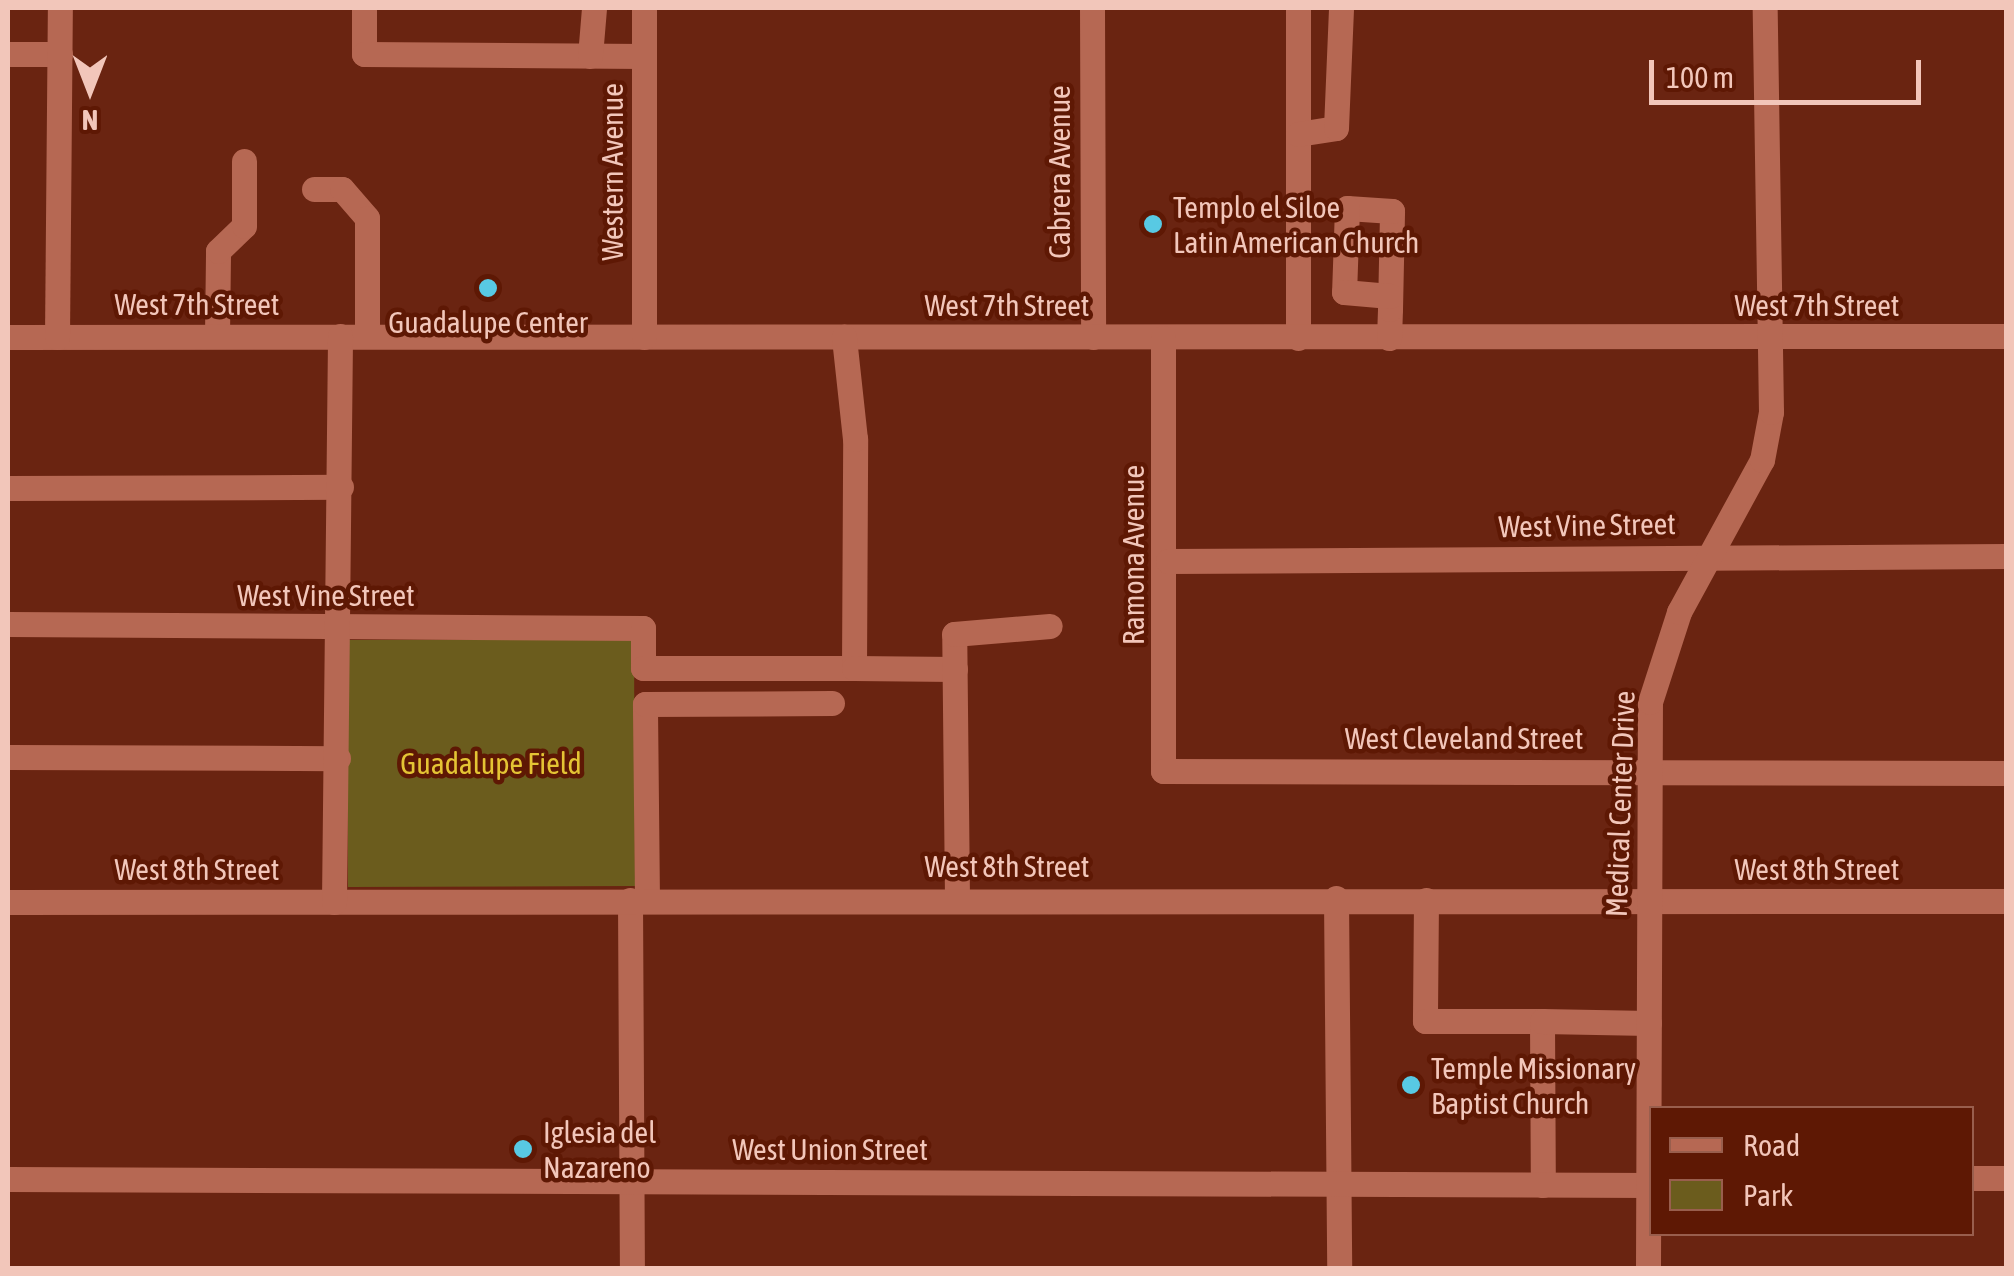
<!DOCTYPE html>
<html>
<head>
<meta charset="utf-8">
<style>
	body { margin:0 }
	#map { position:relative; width:2014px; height:1276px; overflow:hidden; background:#6a2411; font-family:"Asap Condensed",sans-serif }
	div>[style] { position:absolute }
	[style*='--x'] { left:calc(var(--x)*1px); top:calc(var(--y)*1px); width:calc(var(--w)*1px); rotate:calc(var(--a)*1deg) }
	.green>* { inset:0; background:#6b5c1d }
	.minor>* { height:25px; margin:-12.5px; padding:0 12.5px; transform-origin:12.5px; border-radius:12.5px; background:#b66853 }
	.dots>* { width:28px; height:28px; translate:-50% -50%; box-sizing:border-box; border:5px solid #5e1804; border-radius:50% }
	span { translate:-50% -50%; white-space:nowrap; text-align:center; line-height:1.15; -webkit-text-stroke:9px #5e1804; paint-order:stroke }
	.street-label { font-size:30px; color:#f2c6ba }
	.poi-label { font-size:30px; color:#f2c6ba }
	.left { translate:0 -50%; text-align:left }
	.park-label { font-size:30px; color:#e4c434 }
	.frame { position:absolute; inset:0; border:10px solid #f2c6ba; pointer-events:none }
	.legend { position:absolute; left:1649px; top:1106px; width:325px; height:130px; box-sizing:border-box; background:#5e1804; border:2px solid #995e4d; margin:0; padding:12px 18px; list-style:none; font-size:30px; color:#f2c6ba }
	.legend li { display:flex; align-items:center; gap:20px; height:50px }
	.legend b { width:50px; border:2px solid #995e4d }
	.north { position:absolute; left:40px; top:40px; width:100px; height:100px; -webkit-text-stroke:8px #5e1804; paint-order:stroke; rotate:180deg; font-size:28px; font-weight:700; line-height:40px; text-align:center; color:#f2c6ba }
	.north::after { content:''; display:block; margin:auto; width:35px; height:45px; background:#f2c6ba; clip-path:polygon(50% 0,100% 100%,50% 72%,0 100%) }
	.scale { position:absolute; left:1649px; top:60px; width:272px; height:45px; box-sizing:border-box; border:5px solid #f2c6ba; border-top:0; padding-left:12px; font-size:30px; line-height:35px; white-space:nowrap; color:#f2c6ba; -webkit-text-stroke:8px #5e1804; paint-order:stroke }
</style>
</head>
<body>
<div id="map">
	<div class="green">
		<i style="clip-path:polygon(634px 639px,635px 886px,348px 887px,347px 640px)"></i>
	</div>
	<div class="minor">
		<i style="--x:364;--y:8;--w:46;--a:90"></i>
		<i style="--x:364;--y:54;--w:280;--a:0.4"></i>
		<i style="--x:1092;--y:8;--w:329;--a:89.8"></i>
		<i style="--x:1298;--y:8;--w:330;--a:90"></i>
		<i style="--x:8;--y:54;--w:52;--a:0"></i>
		<i style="--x:590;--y:56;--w:48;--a:-85.2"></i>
		<i style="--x:1298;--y:134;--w:38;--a:-9"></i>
		<i style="--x:1336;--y:128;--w:120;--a:-87.6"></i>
		<i style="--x:314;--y:189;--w:28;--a:0"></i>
		<i style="--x:342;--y:189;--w:38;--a:49"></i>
		<i style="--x:367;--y:218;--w:118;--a:90"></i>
		<i style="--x:217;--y:336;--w:85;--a:-89.3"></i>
		<i style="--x:218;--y:251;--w:36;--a:-44"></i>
		<i style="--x:244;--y:226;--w:65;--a:-90"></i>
		<i style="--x:8;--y:337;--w:1998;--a:-0.03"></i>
		<i style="--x:57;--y:337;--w:329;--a:-89.5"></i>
		<i style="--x:644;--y:337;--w:329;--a:-90"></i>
		<i style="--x:1163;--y:338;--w:433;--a:90"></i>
		<i style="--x:1163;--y:771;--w:843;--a:0.14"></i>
		<i style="--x:1389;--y:338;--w:29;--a:-88"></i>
		<i style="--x:1390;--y:309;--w:98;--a:-88.8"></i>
		<i style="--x:1392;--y:211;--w:45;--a:-176.2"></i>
		<i style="--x:1347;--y:208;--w:84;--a:92"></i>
		<i style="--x:1344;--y:292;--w:46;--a:5"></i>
		<i style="--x:8;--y:488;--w:333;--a:-0.2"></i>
		<i style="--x:1168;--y:561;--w:838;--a:-0.34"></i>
		<i style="--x:8;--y:624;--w:635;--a:0.36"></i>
		<i style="--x:643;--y:628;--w:40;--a:90"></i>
		<i style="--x:643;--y:668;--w:211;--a:0"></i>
		<i style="--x:854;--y:668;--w:229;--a:-89.7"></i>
		<i style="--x:855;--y:439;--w:103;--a:-96.2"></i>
		<i style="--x:854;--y:668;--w:101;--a:0.6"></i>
		<i style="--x:8;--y:757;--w:330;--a:0.2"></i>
		<i style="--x:1336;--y:898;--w:370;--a:89.5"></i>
		<i style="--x:957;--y:899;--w:265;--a:-90.6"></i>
		<i style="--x:954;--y:634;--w:96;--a:-4.8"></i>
		<i style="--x:630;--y:900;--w:368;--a:89.7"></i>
		<i style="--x:647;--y:900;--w:196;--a:-90.6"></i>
		<i style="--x:645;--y:704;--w:187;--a:-0.3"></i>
		<i style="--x:1426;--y:900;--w:121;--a:90.5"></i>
		<i style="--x:1425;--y:1021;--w:117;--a:0"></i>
		<i style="--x:1542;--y:1021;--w:164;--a:89.7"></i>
		<i style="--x:8;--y:902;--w:1998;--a:-0.03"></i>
		<i style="--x:334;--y:902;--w:566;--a:-89.39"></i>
		<i style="--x:1542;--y:1021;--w:107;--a:1.1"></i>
		<i style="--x:1972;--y:1178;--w:34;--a:0"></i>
		<i style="--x:8;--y:1179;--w:1644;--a:0.21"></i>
		<i style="--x:1648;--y:1268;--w:566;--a:-89.8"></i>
		<i style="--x:1650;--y:702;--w:95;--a:-72.1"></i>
		<i style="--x:1679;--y:612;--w:173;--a:-61.4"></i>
		<i style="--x:1762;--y:460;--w:49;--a:-79.4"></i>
		<i style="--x:1771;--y:412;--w:404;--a:-90.9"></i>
	</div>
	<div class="dots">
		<i style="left:1153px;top:224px;background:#58c9e3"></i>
		<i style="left:488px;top:288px;background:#58c9e3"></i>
		<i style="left:1411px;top:1085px;background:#58c9e3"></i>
		<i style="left:523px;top:1149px;background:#58c9e3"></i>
	</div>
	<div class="street-label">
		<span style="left:612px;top:172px;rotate:-90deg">Western Avenue</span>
		<span style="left:1059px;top:172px;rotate:-90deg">Cabrera Avenue</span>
		<span style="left:197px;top:304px">West 7th Street</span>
		<span style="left:1007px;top:305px">West 7th Street</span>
		<span style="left:1817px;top:305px">West 7th Street</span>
		<span style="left:1587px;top:525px;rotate:-1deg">West Vine Street</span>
		<span style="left:1133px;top:555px;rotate:-90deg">Ramona Avenue</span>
		<span style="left:326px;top:595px">West Vine Street</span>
		<span style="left:1464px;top:738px">West Cleveland Street</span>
		<span style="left:1620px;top:804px;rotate:-88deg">Medical Center Drive</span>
		<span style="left:1007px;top:866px">West 8th Street</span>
		<span style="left:197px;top:869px">West 8th Street</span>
		<span style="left:1817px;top:869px">West 8th Street</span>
		<span style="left:830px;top:1149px">West Union Street</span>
	</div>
	<div class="poi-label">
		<span class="left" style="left:1173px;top:224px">Templo el Siloe<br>Latin American Church</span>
		<span style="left:488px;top:322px">Guadalupe Center</span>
		<span class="left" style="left:1431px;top:1085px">Temple Missionary<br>Baptist Church</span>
		<span class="left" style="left:543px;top:1149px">Iglesia del<br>Nazareno</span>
	</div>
	<div class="park-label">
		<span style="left:491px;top:763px">Guadalupe Field</span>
	</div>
	<div class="frame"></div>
	<ul class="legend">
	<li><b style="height:12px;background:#b66853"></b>Road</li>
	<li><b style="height:28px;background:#6b5c1d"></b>Park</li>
	</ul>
	<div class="north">N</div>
	<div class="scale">100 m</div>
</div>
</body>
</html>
